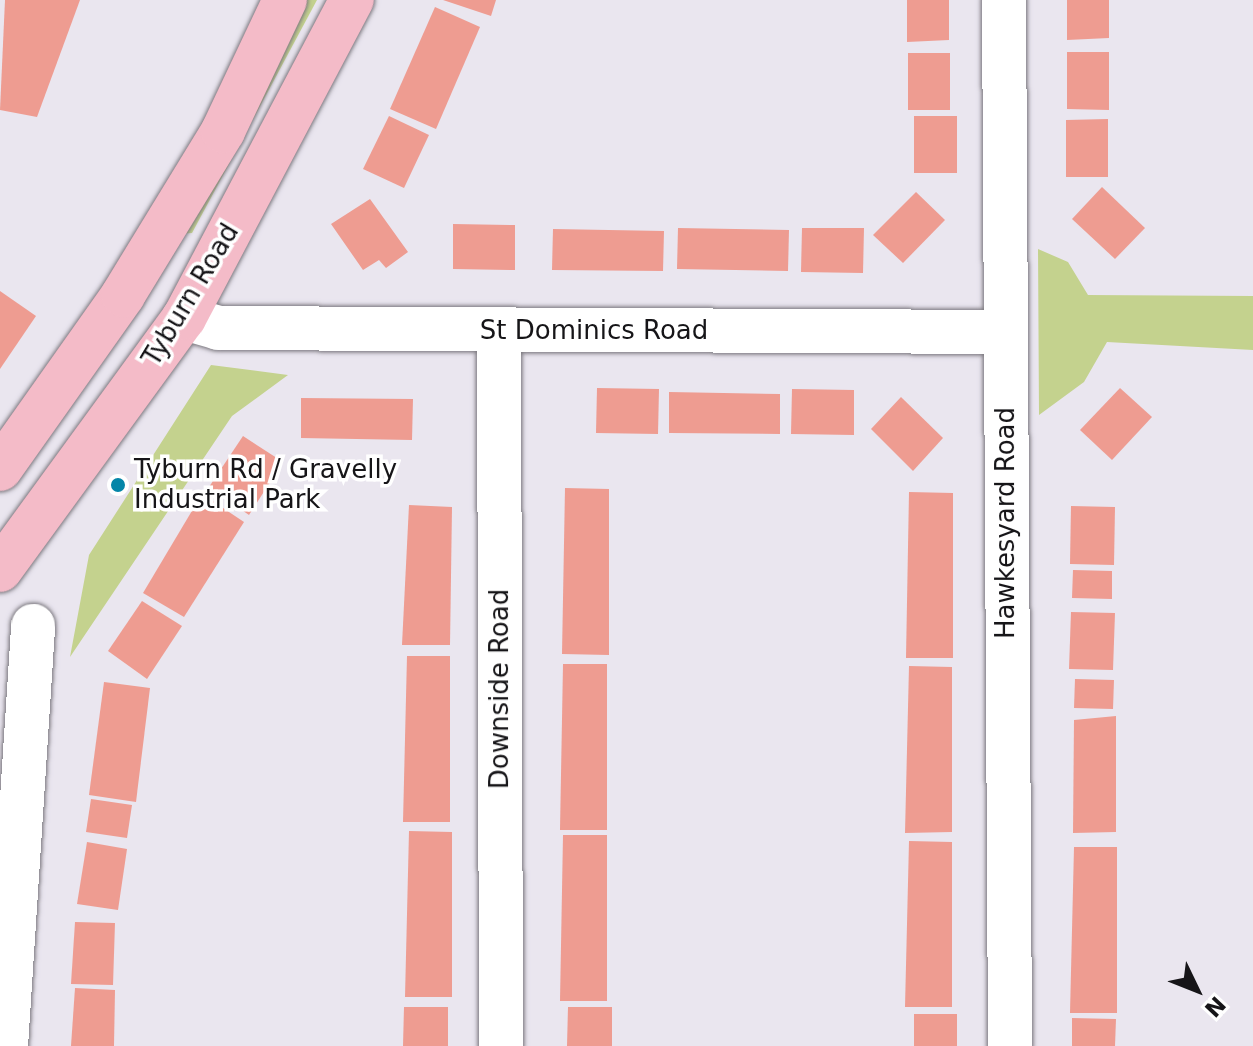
<!DOCTYPE html>
<html>
<head>
<meta charset="utf-8">
<style>
	body { margin:0 }
	#map { position:relative; width:1253px; height:1046px; overflow:hidden; background:#eae6ef; font-family:"DejaVu Sans",sans-serif }
	div>[style] { position:absolute }
	[style*='--x'] { left:calc(var(--x)*1px); top:calc(var(--y)*1px); width:calc(var(--w)*1px); rotate:calc(var(--a)*1deg) }
	.green>* { inset:0; background:#c4d28e }
	.building>* { inset:0; background:#ee9c91 }
	.roads { filter:drop-shadow(0 0 2px #7c7980) drop-shadow(0 0 2px #7c7980) }
	.minor>* { height:44px; margin:-22px; padding:0 22px; transform-origin:22px; border-radius:22px; background:#fff }
	.highway>* { height:44px; margin:-22px; padding:0 22px; transform-origin:22px; border-radius:22px; background:#f4bbc8 }
	.dots>* { width:22px; height:22px; translate:-50% -50%; box-sizing:border-box; border:4px solid #fff; border-radius:50% }
	span { translate:-50% -50%; white-space:nowrap; text-align:center; line-height:1.15; -webkit-text-stroke:7px #fff; paint-order:stroke }
	.street-label { font-size:26px; color:#161518 }
	.poi-label { font-size:26px; color:#161518 }
	.left { translate:0 -50%; text-align:left }
	.north { position:absolute; left:1157px; top:950px; width:80px; height:80px; -webkit-text-stroke:6px #fff; paint-order:stroke; rotate:133deg; font-size:22px; font-weight:700; line-height:32px; text-align:center; color:#161518 }
	.north::after { content:''; display:block; margin:auto; width:28px; height:36px; background:#161518; clip-path:polygon(50% 0,100% 100%,50% 72%,0 100%) }
</style>
</head>
<body>
<div id="map">
	<div class="green">
		<i style="clip-path:polygon(296px 0,317px 0,192px 233px,179px 234px)"></i>
		<i style="clip-path:polygon(1038px 249px,1068px 262px,1088px 295px,1253px 296px,1253px 350px,1107px 342px,1084px 382px,1039px 415px)"></i>
		<i style="clip-path:polygon(211px 365px,288px 375px,232px 416px,70px 657px,89px 555px)"></i>
	</div>
	<div class="building">
		<i style="clip-path:polygon(5px 0,80px 0,37px 117px,0 110px)"></i>
		<i style="clip-path:polygon(443px 0,496px 0,491px 16px)"></i>
		<i style="clip-path:polygon(907px 0,949px 0,949px 40px,907px 42px)"></i>
		<i style="clip-path:polygon(1067px 0,1109px 0,1109px 38px,1067px 40px)"></i>
		<i style="clip-path:polygon(435px 7px,480px 27px,436px 129px,390px 109px)"></i>
		<i style="clip-path:polygon(1067px 52px,1109px 52px,1109px 110px,1067px 109px)"></i>
		<i style="clip-path:polygon(908px 53px,950px 53px,950px 110px,908px 110px)"></i>
		<i style="clip-path:polygon(389px 116px,429px 135px,404px 188px,363px 169px)"></i>
		<i style="clip-path:polygon(914px 116px,957px 116px,957px 173px,914px 173px)"></i>
		<i style="clip-path:polygon(1108px 119px,1108px 177px,1066px 177px,1066px 120px)"></i>
		<i style="clip-path:polygon(1102px 187px,1145px 228px,1115px 259px,1072px 219px)"></i>
		<i style="clip-path:polygon(916px 192px,945px 220px,903px 263px,873px 235px)"></i>
		<i style="clip-path:polygon(370px 199px,408px 252px,386px 268px,379px 260px,363px 270px,331px 224px)"></i>
		<i style="clip-path:polygon(453px 224px,515px 225px,515px 270px,453px 269px)"></i>
		<i style="clip-path:polygon(678px 228px,789px 230px,788px 271px,677px 269px)"></i>
		<i style="clip-path:polygon(802px 228px,864px 228px,863px 273px,801px 272px)"></i>
		<i style="clip-path:polygon(553px 229px,664px 231px,663px 271px,552px 270px)"></i>
		<i style="clip-path:polygon(0 291px,36px 316px,0 369px)"></i>
		<i style="clip-path:polygon(597px 388px,659px 389px,658px 434px,596px 433px)"></i>
		<i style="clip-path:polygon(1120px 388px,1152px 417px,1112px 460px,1080px 430px)"></i>
		<i style="clip-path:polygon(792px 389px,854px 390px,854px 435px,791px 434px)"></i>
		<i style="clip-path:polygon(669px 392px,780px 394px,780px 434px,669px 433px)"></i>
		<i style="clip-path:polygon(901px 397px,943px 438px,913px 471px,871px 429px)"></i>
		<i style="clip-path:polygon(301px 398px,413px 399px,412px 440px,301px 438px)"></i>
		<i style="clip-path:polygon(243px 436px,283px 462px,249px 515px,209px 487px)"></i>
		<i style="clip-path:polygon(565px 488px,609px 489px,609px 655px,562px 654px)"></i>
		<i style="clip-path:polygon(909px 492px,953px 493px,953px 658px,906px 658px)"></i>
		<i style="clip-path:polygon(202px 494px,244px 522px,184px 617px,143px 593px)"></i>
		<i style="clip-path:polygon(409px 505px,452px 507px,450px 645px,402px 645px)"></i>
		<i style="clip-path:polygon(1071px 506px,1115px 507px,1114px 565px,1070px 564px)"></i>
		<i style="clip-path:polygon(1073px 570px,1112px 571px,1112px 599px,1072px 598px)"></i>
		<i style="clip-path:polygon(142px 601px,182px 626px,147px 679px,108px 651px)"></i>
		<i style="clip-path:polygon(1071px 612px,1115px 613px,1113px 670px,1069px 669px)"></i>
		<i style="clip-path:polygon(407px 656px,450px 656px,450px 822px,403px 822px)"></i>
		<i style="clip-path:polygon(563px 664px,607px 664px,607px 830px,560px 830px)"></i>
		<i style="clip-path:polygon(909px 666px,952px 667px,952px 832px,905px 833px)"></i>
		<i style="clip-path:polygon(1075px 679px,1114px 680px,1113px 709px,1074px 708px)"></i>
		<i style="clip-path:polygon(104px 682px,150px 688px,136px 802px,89px 795px)"></i>
		<i style="clip-path:polygon(1116px 716px,1116px 832px,1073px 833px,1074px 720px)"></i>
		<i style="clip-path:polygon(91px 799px,132px 805px,127px 838px,86px 832px)"></i>
		<i style="clip-path:polygon(409px 831px,452px 832px,452px 997px,405px 997px)"></i>
		<i style="clip-path:polygon(563px 835px,607px 835px,607px 1001px,560px 1001px)"></i>
		<i style="clip-path:polygon(909px 841px,952px 842px,952px 1007px,905px 1007px)"></i>
		<i style="clip-path:polygon(87px 842px,127px 849px,118px 910px,77px 904px)"></i>
		<i style="clip-path:polygon(1074px 847px,1117px 847px,1117px 1013px,1070px 1013px)"></i>
		<i style="clip-path:polygon(75px 922px,115px 923px,113px 985px,71px 984px)"></i>
		<i style="clip-path:polygon(75px 988px,115px 990px,114px 1046px,71px 1046px)"></i>
		<i style="clip-path:polygon(404px 1007px,448px 1007px,448px 1046px,403px 1046px)"></i>
		<i style="clip-path:polygon(568px 1007px,612px 1007px,612px 1046px,567px 1046px)"></i>
		<i style="clip-path:polygon(914px 1014px,957px 1014px,957px 1046px,914px 1046px)"></i>
		<i style="clip-path:polygon(1072px 1018px,1116px 1019px,1115px 1046px,1072px 1046px)"></i>
	</div>
	<div class="roads">
		<div class="minor">
			<i style="--x:1004;--y:0;--w:1046;--a:89.67"></i>
			<i style="--x:184;--y:318;--w:35;--a:16"></i>
			<i style="--x:218;--y:328;--w:788;--a:0.29"></i>
			<i style="--x:499;--y:331;--w:715;--a:89.84"></i>
			<i style="--x:6;--y:1046;--w:421;--a:-86.3"></i>
		</div>
		<div class="highway">
			<i style="--x:0;--y:469;--w:213;--a:-54.7"></i>
			<i style="--x:123;--y:295;--w:192;--a:-58.6"></i>
			<i style="--x:223;--y:131;--w:145;--a:-64.7"></i>
			<i style="--x:0;--y:570;--w:312;--a:-53.9"></i>
			<i style="--x:184;--y:318;--w:360;--a:-62.2"></i>
		</div>
	</div>
	<div class="dots">
		<i style="left:118px;top:485px;background:#0485a8"></i>
	</div>
	<div class="street-label">
		<span style="left:191px;top:295px;rotate:-59deg">Tyburn Road</span>
		<span style="left:594px;top:331px">St Dominics Road</span>
		<span style="left:1006px;top:523px;rotate:-90deg">Hawkesyard Road</span>
		<span style="left:500px;top:689px;rotate:-90deg">Downside Road</span>
	</div>
	<div class="poi-label">
		<span class="left" style="left:134px;top:485px">Tyburn Rd / Gravelly<br>Industrial Park</span>
	</div>
	<div class="north">N</div>
</div>
</body>
</html>
